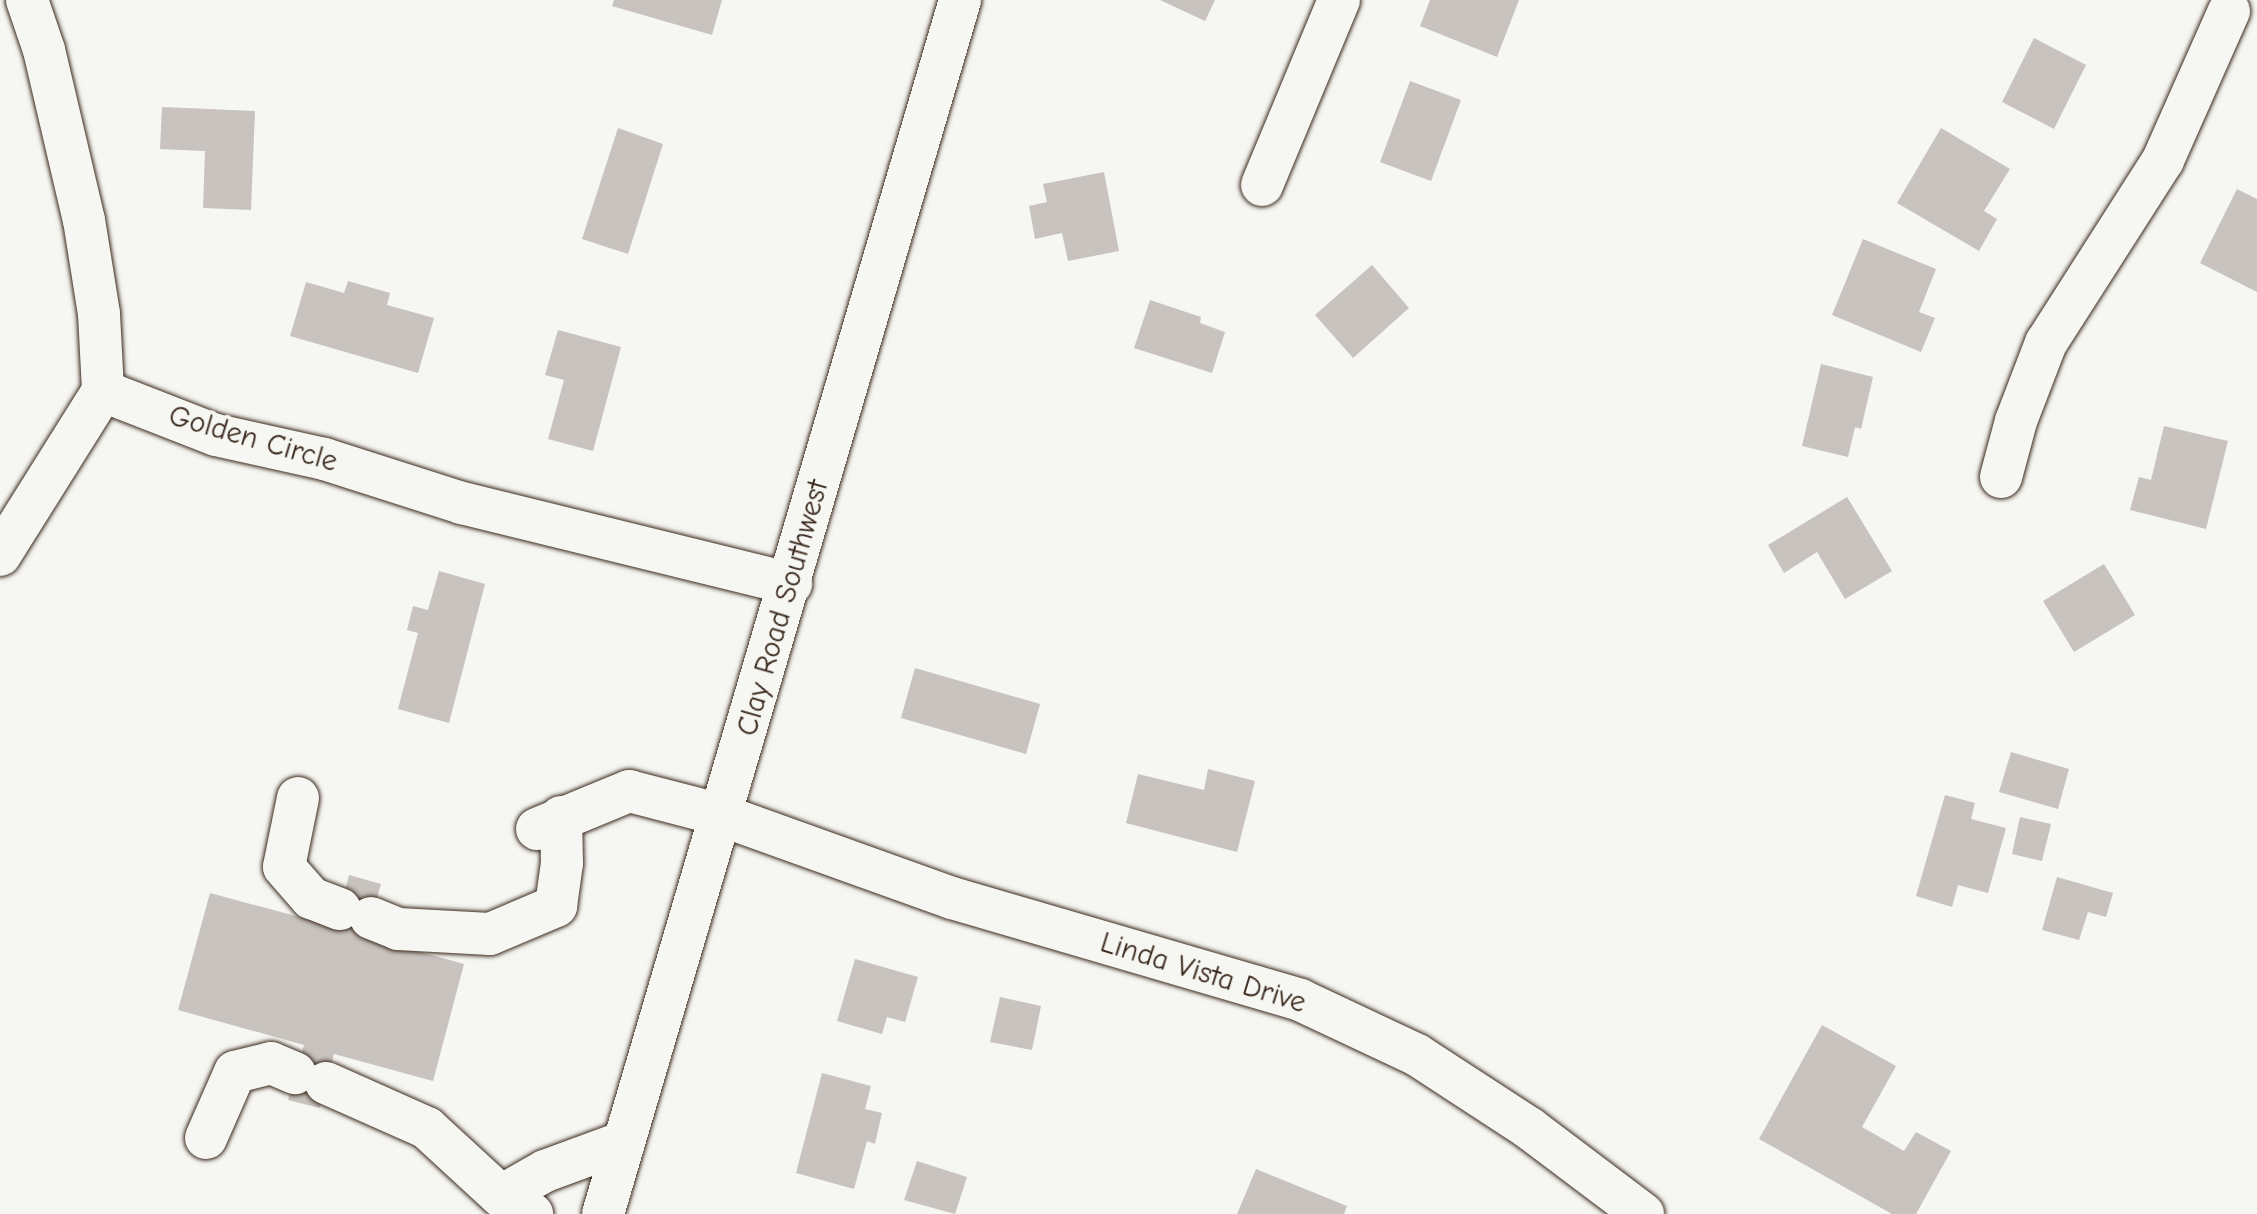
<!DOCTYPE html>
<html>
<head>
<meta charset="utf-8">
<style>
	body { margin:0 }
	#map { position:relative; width:2257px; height:1214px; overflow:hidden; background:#f6f6f2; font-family:"Comic Neue",sans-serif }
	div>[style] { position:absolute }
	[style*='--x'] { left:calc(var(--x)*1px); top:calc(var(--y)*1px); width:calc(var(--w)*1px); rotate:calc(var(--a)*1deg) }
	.building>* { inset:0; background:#c8c3be }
	.roads { filter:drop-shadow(0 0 2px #3b2a1e) drop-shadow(0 0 2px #3b2a1e) }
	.minor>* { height:42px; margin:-21px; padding:0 21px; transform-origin:21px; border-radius:21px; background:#f6f6f2 }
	span { translate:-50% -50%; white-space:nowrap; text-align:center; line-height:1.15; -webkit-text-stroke:8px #f6f6f2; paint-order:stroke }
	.street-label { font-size:30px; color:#3b2a1e }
</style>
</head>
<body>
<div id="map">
	<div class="building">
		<i style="clip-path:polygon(614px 0,722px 0,712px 35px,612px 6px)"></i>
		<i style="clip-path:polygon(1160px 0,1215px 0,1205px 21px)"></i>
		<i style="clip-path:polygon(1430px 0,1519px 0,1497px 57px,1420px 26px)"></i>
		<i style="clip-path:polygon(2034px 38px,2086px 65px,2054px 129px,2002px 102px)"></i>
		<i style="clip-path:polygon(1410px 81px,1461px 100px,1431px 181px,1380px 162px)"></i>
		<i style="clip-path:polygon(162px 107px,255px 111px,251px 210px,203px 208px,205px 151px,160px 149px)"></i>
		<i style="clip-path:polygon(618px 128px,663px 144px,628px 254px,582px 239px)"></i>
		<i style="clip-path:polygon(1941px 128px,2010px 169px,1984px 211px,1997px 219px,1979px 251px,1897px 203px)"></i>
		<i style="clip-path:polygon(1104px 172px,1119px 251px,1068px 261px,1062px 233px,1035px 239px,1029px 206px,1047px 202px,1043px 184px)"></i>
		<i style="clip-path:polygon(2237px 189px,2257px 199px,2257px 292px,2200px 263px)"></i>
		<i style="clip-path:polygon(1863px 239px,1936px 269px,1919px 312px,1935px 318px,1921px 352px,1832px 315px)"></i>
		<i style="clip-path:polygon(1372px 265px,1409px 308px,1353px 358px,1315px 315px)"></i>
		<i style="clip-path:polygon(348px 281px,390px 293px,387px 305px,434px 318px,418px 373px,290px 336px,306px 282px,344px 293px)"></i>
		<i style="clip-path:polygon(1150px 300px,1201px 317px,1200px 323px,1225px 332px,1212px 373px,1134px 348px)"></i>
		<i style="clip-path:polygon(558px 330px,621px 347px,593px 451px,548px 439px,564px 380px,545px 375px)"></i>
		<i style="clip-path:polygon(1821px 364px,1873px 377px,1861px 429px,1855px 427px,1848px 457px,1802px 446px)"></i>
		<i style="clip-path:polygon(2164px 426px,2228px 441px,2206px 529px,2130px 510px,2139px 477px,2151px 480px)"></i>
		<i style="clip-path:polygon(1847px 497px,1892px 571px,1845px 599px,1817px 552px,1784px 573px,1768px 545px)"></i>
		<i style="clip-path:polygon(2104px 564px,2135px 615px,2074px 652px,2043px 601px)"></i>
		<i style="clip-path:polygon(439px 571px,485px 584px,449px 723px,398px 709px,418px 633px,407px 630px,413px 606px,428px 610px)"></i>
		<i style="clip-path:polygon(915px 668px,1040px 704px,1026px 754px,901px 718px)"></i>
		<i style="clip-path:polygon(2011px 752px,2069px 769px,2058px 809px,1999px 792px)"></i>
		<i style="clip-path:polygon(1208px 769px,1255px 781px,1237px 852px,1126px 823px,1138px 774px,1204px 790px)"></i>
		<i style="clip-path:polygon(1945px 795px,1975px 803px,1971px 819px,2006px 828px,1988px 893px,1958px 885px,1952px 907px,1916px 896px)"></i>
		<i style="clip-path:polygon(2020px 817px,2051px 824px,2042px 861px,2012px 854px)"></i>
		<i style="clip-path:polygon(349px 875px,381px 884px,366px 937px,464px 964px,433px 1081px,334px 1054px,320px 1108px,288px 1100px,304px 1045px,178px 1010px,210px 893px,336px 927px)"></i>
		<i style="clip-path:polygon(2057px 877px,2113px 893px,2106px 917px,2088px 912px,2079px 940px,2042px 930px)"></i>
		<i style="clip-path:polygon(855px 959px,918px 977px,905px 1022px,887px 1017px,882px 1034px,837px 1021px)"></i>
		<i style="clip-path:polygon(1000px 997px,1041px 1006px,1032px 1050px,990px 1042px)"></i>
		<i style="clip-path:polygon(1822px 1025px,1896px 1066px,1862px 1127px,1904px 1151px,1916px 1132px,1951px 1151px,1916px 1214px,1892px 1214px,1759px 1139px)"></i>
		<i style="clip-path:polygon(822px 1073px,871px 1086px,865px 1109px,882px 1113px,875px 1144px,867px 1141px,854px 1189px,796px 1173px)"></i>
		<i style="clip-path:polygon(917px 1161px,967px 1177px,955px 1214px,904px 1200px)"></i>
		<i style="clip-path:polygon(1256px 1169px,1347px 1206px,1344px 1214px,1237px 1214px)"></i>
	</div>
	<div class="roads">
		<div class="minor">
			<i style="--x:27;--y:0;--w:53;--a:71.2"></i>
			<i style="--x:44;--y:50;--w:175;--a:76.8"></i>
			<i style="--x:84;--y:220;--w:95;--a:80.9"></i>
			<i style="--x:99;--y:314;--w:77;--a:87"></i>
			<i style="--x:1262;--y:185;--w:200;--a:-67.4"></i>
			<i style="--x:103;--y:391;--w:121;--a:21.3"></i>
			<i style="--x:216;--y:435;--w:111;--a:12.5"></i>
			<i style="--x:324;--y:459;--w:145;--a:17.7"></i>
			<i style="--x:462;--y:503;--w:339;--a:13.8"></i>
			<i style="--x:2001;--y:477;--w:58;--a:-75"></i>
			<i style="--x:2016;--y:421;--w:84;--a:-69"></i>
			<i style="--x:2046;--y:343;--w:217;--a:-57.4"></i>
			<i style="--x:2163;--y:160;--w:163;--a:-66.1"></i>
			<i style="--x:0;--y:555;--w:194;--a:-57.9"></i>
			<i style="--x:298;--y:798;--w:70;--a:101.5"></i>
			<i style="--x:284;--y:867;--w:41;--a:48.9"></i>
			<i style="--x:311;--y:898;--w:31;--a:21"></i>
			<i style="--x:537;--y:829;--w:100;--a:-22.4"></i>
			<i style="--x:629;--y:791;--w:95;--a:14.6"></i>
			<i style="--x:721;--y:815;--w:245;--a:19.8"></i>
			<i style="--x:952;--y:898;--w:363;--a:16.3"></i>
			<i style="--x:1300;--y:1000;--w:129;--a:25.2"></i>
			<i style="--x:1417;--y:1055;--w:134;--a:33.1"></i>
			<i style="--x:1529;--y:1128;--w:143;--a:37"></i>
			<i style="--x:371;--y:918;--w:29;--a:22"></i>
			<i style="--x:398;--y:929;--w:92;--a:3.1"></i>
			<i style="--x:490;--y:934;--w:72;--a:-23"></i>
			<i style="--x:556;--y:906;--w:43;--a:-82.1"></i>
			<i style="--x:562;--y:863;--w:46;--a:-91.2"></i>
			<i style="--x:326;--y:1083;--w:111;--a:24"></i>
			<i style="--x:427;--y:1128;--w:100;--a:42.6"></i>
			<i style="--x:501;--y:1196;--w:36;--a:30"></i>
			<i style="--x:206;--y:1138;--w:72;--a:-66.3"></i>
			<i style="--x:235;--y:1072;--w:37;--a:-14"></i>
			<i style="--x:271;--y:1063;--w:26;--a:23"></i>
			<i style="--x:501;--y:1196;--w:51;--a:-29.6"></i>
			<i style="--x:545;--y:1171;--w:84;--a:-20.2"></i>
			<i style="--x:603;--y:1214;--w:1265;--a:-73.61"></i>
		</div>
	</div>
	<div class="street-label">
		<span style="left:253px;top:439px;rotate:16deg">Golden Circle</span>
		<span style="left:783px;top:608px;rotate:-74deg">Clay Road Southwest</span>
		<span style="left:1203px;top:973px;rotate:17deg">Linda Vista Drive</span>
	</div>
</div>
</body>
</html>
